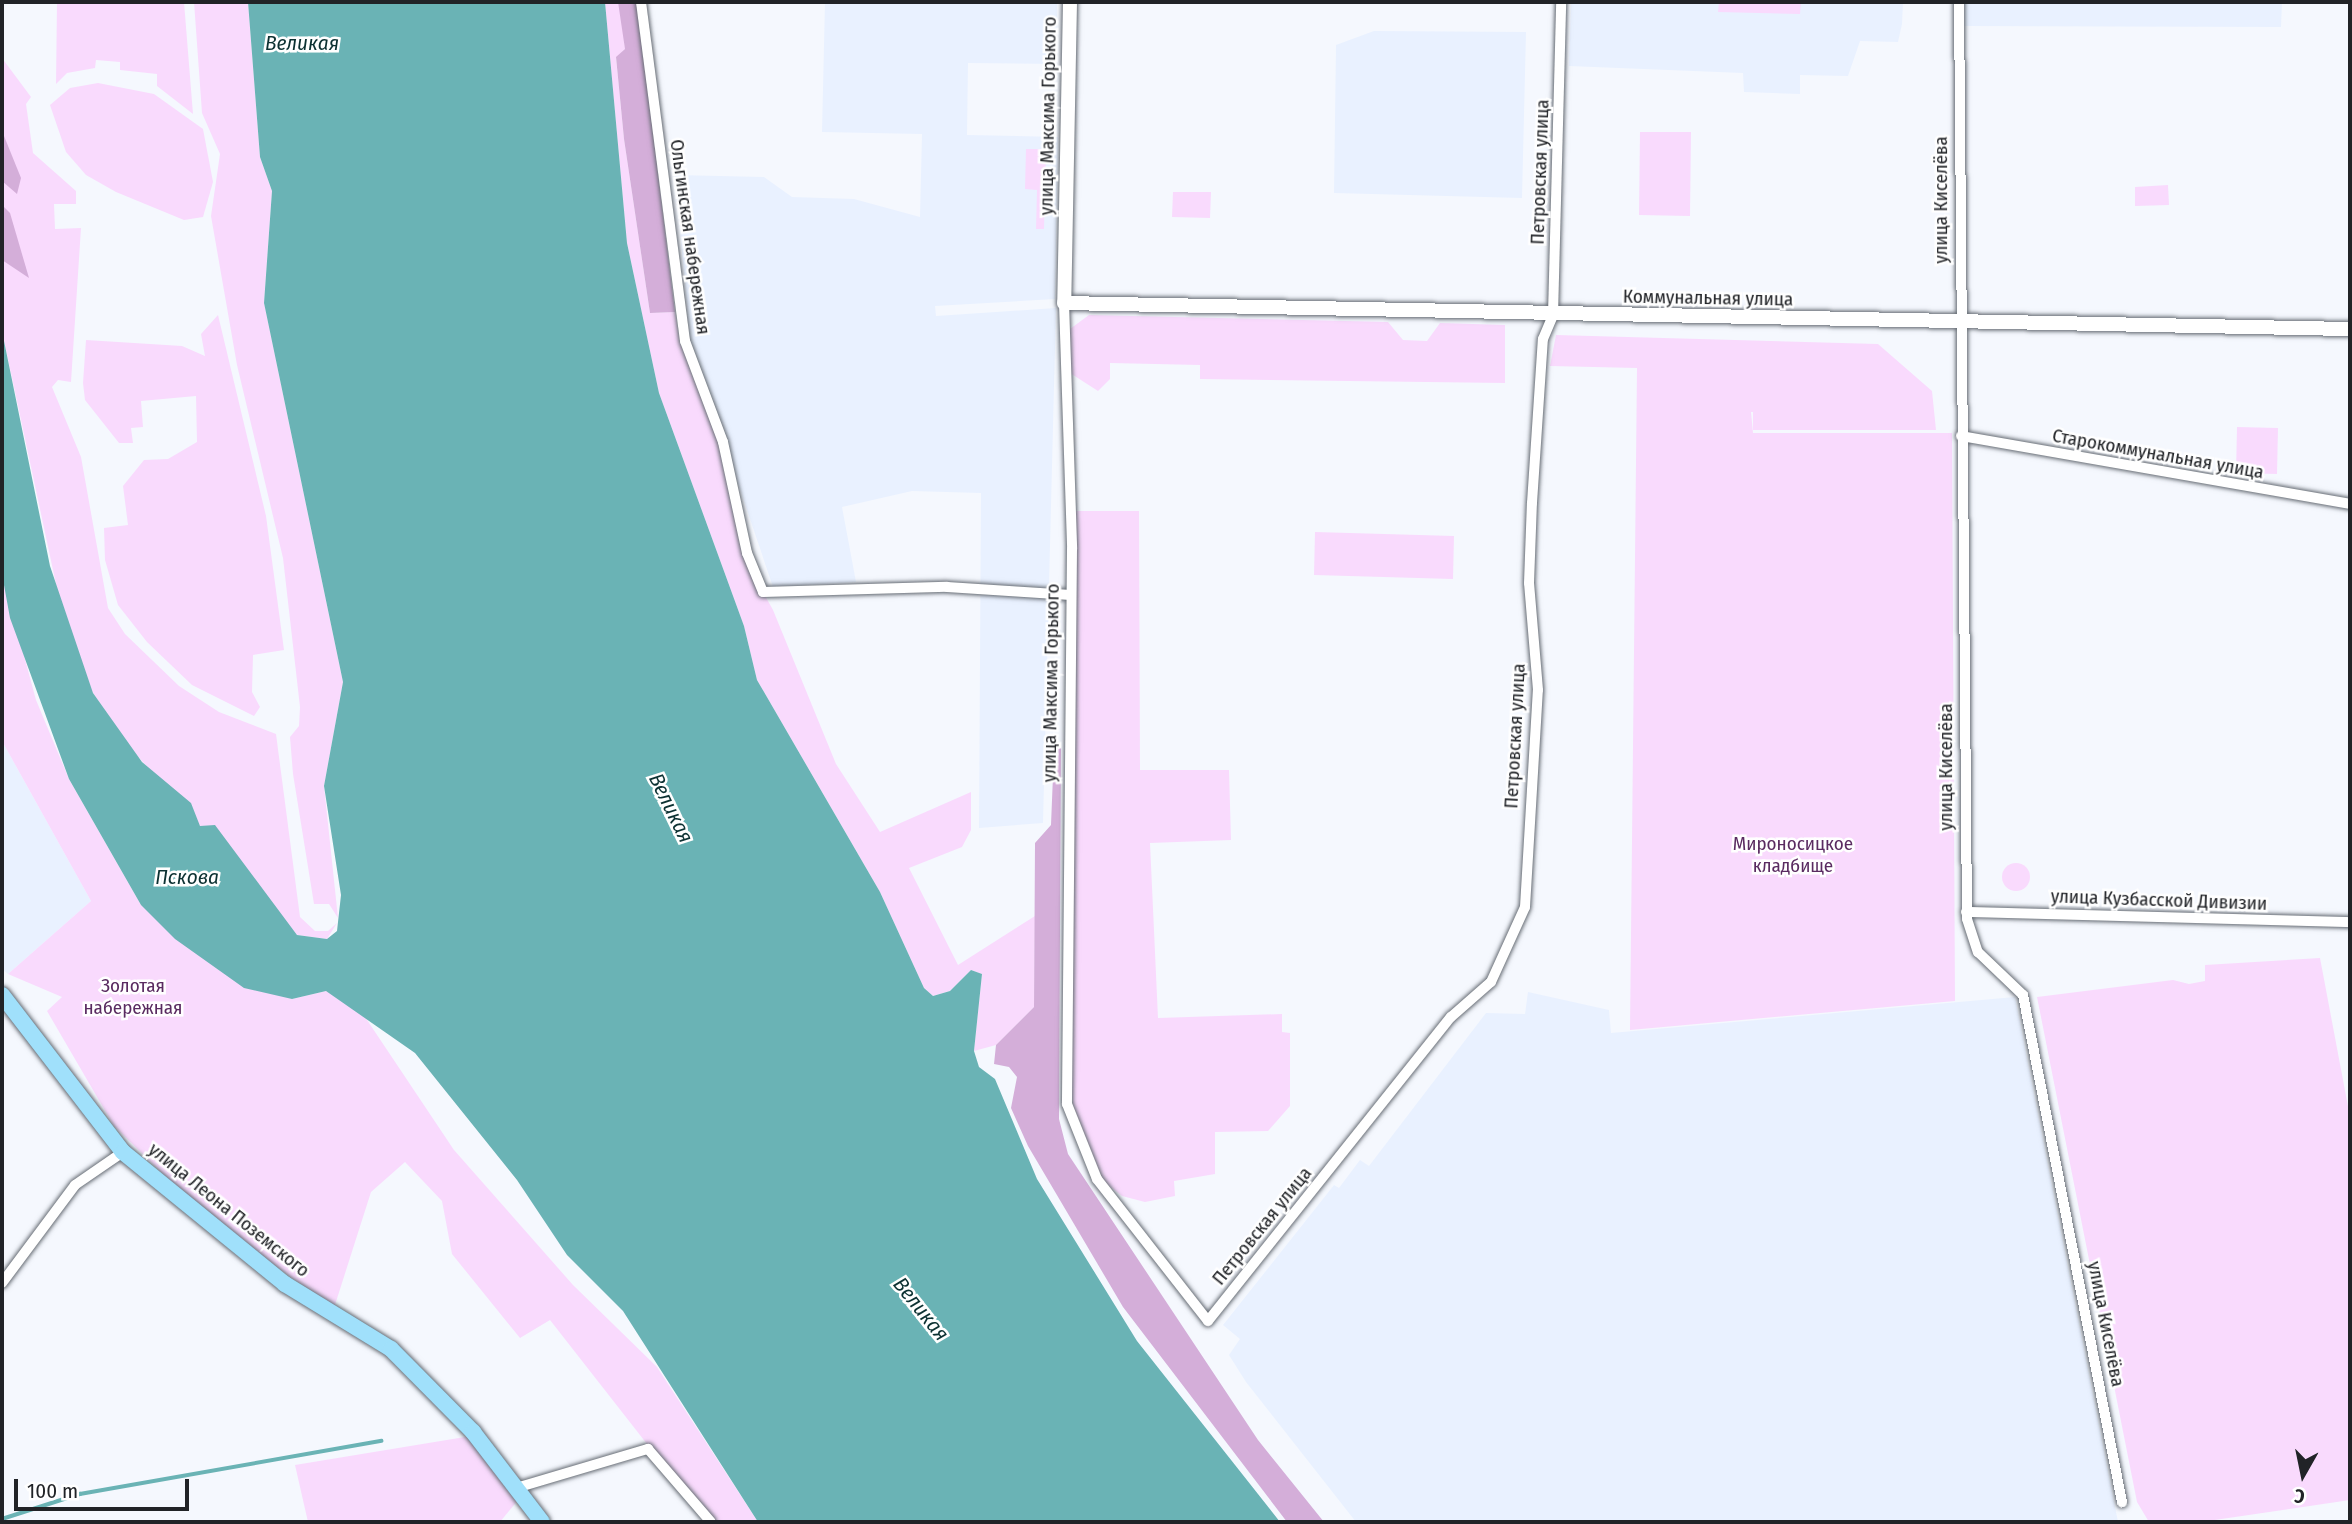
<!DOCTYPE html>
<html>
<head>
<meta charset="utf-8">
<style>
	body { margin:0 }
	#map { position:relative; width:2352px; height:1524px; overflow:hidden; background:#f5f8fe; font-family:"Fira Sans Condensed",sans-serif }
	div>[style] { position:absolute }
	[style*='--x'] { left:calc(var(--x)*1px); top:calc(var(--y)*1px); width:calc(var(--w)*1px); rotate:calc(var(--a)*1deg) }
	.built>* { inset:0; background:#e9f1ff }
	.green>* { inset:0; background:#f9dafd }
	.round { border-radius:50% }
	.forest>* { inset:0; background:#d4aed9 }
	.water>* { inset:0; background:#6ab3b5 }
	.stream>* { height:3.5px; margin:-1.75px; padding:0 1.75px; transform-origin:1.75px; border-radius:1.75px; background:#6ab3b5 }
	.roads { filter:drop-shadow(0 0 2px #676d75) drop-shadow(0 0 2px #676d75) }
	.minor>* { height:10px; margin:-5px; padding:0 5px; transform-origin:5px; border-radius:5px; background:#fff }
	.secondary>* { height:14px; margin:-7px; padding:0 7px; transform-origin:7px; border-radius:7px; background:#fff }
	.primary>* { height:16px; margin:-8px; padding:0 8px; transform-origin:8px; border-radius:8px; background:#a0e0fb }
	span { translate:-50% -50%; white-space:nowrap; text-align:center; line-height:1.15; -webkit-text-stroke:5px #fff; paint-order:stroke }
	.street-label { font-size:19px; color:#212327 }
	.park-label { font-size:19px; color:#5a2b61 }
	.water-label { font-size:21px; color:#0c3132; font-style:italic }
	.frame { position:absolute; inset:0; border:4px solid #212327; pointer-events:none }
	.north { position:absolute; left:2268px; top:1440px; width:70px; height:70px; -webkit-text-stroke:5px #fff; paint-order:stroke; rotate:189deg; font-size:19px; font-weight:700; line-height:28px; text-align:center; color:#212327 }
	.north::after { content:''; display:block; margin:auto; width:24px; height:32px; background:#212327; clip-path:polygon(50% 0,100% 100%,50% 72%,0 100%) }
	.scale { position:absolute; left:14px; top:1479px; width:175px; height:32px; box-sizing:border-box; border:4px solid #212327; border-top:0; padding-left:9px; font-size:21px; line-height:24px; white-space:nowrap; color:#212327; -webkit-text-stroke:5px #fff; paint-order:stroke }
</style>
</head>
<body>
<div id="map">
	<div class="built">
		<i style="clip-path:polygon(825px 2px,1057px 2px,1057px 64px,968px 63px,967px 135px,1058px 137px,1055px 299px,935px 306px,936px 316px,1056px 308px,1043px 823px,979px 828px,981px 493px,912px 491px,842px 507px,856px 582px,773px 587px,690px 341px,675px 175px,764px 177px,792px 197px,854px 199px,920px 217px,922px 134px,822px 132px)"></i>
		<i style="clip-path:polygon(1571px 2px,1903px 2px,1902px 24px,1898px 42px,1860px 41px,1848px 76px,1800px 75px,1800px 94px,1744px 92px,1743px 73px,1569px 66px)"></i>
		<i style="clip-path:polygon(1963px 2px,2282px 2px,2281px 27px,1964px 26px)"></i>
		<i style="clip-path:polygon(1374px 31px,1526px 32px,1522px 198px,1334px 193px,1336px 45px)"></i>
		<i style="clip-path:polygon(2px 741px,91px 901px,8px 974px,2px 969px)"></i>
		<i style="clip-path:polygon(1528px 992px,1609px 1010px,1611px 1033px,2015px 997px,2118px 1522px,1356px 1522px,1246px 1382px,1229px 1355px,1240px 1339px,1223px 1325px,1334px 1185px,1339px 1188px,1360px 1160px,1369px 1166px,1486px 1013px,1525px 1014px)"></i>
	</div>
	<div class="green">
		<i style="clip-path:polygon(57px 2px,184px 2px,193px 114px,157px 86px,157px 74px,120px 70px,120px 62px,96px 60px,95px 68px,67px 73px,56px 84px)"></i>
		<i style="clip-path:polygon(194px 2px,248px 2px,260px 157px,272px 191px,264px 303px,343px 682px,324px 786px,338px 918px,329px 904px,314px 904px,293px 774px,290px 737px,299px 726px,300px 707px,283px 558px,237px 365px,211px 216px,220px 154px,202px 113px)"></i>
		<i style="clip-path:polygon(605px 2px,618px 2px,624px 29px,625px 49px,616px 58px,624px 139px,650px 313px,675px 312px,680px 343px,718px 442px,742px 554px,773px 610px,836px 764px,880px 832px,971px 792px,971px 830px,962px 847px,909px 868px,958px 965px,1035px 916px,1034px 1007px,996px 1045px,974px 1051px,982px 974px,971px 970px,950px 991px,933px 996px,924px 988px,880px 892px,757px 680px,744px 626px,659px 393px,627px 243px)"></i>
		<i style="clip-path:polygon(1719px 2px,1801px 2px,1800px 14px,1718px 12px)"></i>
		<i style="clip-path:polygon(2px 58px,31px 97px,26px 104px,33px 153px,76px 191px,76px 204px,54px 204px,55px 229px,81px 228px,71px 382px,58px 380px,52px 387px,81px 457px,108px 608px,125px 634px,179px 686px,219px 712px,276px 734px,300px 917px,315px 931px,328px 931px,337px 923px,327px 939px,297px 935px,209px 828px,200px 826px,133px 751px,93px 693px,63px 617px,2px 331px)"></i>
		<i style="clip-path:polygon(98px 83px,154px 94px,203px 129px,213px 182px,203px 217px,184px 220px,116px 192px,86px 175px,66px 152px,50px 105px,70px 88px)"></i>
		<i style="clip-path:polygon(1640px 132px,1691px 132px,1690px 216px,1639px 215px)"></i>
		<i style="clip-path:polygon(1026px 149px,1046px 149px,1044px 229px,1036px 229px,1037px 190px,1025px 189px)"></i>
		<i style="clip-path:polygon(2168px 185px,2169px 205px,2135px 206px,2135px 187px)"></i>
		<i style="clip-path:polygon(1173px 192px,1211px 192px,1210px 218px,1172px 217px)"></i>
		<i style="clip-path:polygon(218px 315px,266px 516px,284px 650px,253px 655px,252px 692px,260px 707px,254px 716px,192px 685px,147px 642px,118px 605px,105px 560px,104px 528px,128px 525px,123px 486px,144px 460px,168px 459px,197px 442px,196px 396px,141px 401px,143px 427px,131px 428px,133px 443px,119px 443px,85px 400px,83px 383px,86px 340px,182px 346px,205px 356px,201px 334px)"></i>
		<i style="clip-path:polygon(1089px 315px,1388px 322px,1403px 340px,1427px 341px,1440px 323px,1505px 325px,1505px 383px,1200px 379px,1200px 365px,1110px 363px,1110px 379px,1098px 391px,1070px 373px,1070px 329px)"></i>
		<i style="clip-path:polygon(1556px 335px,1878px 344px,1932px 391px,1936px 430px,1753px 430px,1753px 412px,1751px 412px,1753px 433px,1952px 433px,1955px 1001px,1630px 1030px,1637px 368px,1550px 366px)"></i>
		<i style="clip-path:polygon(2237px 427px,2278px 428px,2277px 474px,2236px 473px)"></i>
		<i style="clip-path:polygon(1069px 511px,1139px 511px,1140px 770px,1229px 770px,1231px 840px,1150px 843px,1158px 1018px,1282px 1014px,1282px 1032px,1290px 1033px,1290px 1106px,1268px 1131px,1215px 1132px,1215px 1174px,1174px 1181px,1175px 1196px,1145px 1202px,1122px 1196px,1103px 1181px,1073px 1105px,1067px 1021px)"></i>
		<i style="clip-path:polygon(1315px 532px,1454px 536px,1453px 579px,1314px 575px)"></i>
		<i style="clip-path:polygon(2px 574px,36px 700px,69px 779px,141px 905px,292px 999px,326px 991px,359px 1008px,454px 1150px,573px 1285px,657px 1367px,758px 1522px,708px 1522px,550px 1320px,520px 1338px,452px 1254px,442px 1201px,405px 1162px,371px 1192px,334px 1308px,206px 1216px,114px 1126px,47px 1011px,62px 997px,8px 974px,91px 901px,2px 741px)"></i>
		<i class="round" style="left:2002px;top:863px;width:28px;height:28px"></i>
		<i style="clip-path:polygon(2320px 958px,2350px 1117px,2350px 1500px,2201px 1522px,2149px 1522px,2137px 1502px,2037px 997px,2173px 980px,2189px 984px,2205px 981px,2205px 965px)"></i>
		<i style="clip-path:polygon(471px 1436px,518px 1500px,500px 1522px,308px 1522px,295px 1465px)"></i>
	</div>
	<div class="forest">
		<i style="clip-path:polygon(618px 2px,637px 2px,675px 312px,650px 313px,624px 139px,616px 57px,625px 49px)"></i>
		<i style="clip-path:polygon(2px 131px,21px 178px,17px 194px,2px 181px)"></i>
		<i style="clip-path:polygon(2px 205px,10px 213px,29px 278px,2px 260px)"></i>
		<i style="clip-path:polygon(1061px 748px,1059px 1119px,1068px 1154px,1258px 1440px,1324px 1522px,1287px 1522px,1123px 1307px,1028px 1146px,1011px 1108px,1017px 1077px,1009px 1067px,994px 1064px,996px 1045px,1034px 1007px,1035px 843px,1051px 825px,1054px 751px)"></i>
	</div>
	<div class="water">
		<i style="clip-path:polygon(248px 2px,605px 2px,627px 243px,659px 393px,744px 626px,757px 680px,880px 892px,924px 988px,933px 996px,950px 991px,971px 970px,982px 974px,974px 1051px,979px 1067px,995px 1079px,1037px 1179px,1137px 1341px,1280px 1522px,758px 1522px,623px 1311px,567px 1255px,517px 1180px,415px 1053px,326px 991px,292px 999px,244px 988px,175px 939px,141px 905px,69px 779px,10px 618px,2px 574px,2px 331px,50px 566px,93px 693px,142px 762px,191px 803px,200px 826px,215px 825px,297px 935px,327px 939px,337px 931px,341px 895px,324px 786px,343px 682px,264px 303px,272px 191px,260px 157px)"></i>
	</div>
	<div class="stream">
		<i style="--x:2;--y:1519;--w:82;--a:-17.8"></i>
		<i style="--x:80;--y:1494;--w:306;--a:-10"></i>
	</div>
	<div class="roads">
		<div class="minor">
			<i style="--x:641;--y:2;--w:342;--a:82.6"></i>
			<i style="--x:685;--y:341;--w:108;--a:69.4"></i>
			<i style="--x:723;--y:442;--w:114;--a:77.8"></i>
			<i style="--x:747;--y:553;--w:42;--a:67.7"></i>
			<i style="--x:763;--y:592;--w:184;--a:-1.6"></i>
			<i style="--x:947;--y:587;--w:124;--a:3.7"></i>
			<i style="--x:1959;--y:2;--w:917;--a:89.5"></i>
			<i style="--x:1967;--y:919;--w:35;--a:72"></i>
			<i style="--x:1978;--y:952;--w:62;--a:43.7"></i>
			<i style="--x:2023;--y:995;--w:517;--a:78.95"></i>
			<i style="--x:1064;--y:303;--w:246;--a:88.1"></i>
			<i style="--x:1072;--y:549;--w:555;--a:90.52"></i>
			<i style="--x:1067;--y:1104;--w:81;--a:68.2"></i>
			<i style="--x:1097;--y:1179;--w:180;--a:52"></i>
			<i style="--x:1208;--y:1321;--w:389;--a:-51.4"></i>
			<i style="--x:1451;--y:1017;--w:53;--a:-41.2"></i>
			<i style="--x:1491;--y:982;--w:82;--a:-65.6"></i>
			<i style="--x:1525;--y:907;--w:217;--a:-86.6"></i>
			<i style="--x:1538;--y:690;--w:107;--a:-94.8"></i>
			<i style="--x:1529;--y:583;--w:80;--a:-87.9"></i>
			<i style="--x:1532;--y:503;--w:164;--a:-86.2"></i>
			<i style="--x:1543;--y:339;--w:26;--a:-67"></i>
			<i style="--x:1553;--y:315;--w:313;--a:-88.5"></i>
			<i style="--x:1961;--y:436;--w:395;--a:9.9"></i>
			<i style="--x:1966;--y:912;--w:384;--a:1.5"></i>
			<i style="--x:2;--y:1283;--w:122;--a:-53.3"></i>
			<i style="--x:75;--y:1185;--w:58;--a:-34.5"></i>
			<i style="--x:516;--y:1488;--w:138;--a:-16.5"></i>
			<i style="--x:648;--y:1449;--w:96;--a:49.2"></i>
		</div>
		<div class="secondary">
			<i style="--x:1070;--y:2;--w:301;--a:91.1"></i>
			<i style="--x:1064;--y:303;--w:1286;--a:1.16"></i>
		</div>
		<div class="primary">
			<i style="--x:2;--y:995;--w:198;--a:52.4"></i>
			<i style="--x:123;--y:1152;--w:209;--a:39.2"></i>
			<i style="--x:285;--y:1284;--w:124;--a:31.5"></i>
			<i style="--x:391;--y:1349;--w:117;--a:45.3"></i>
			<i style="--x:473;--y:1432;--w:113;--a:52.5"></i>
		</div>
	</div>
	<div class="street-label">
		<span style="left:1048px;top:116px;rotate:-89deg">улица Максима Горького</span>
		<span style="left:1540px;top:172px;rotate:-88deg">Петровская улица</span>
		<span style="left:1941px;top:200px;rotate:-90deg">улица Киселёва</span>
		<span style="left:690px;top:237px;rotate:82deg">Ольгинская набережная</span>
		<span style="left:1708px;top:298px;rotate:1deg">Коммунальная улица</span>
		<span style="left:2158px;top:454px;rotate:10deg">Старокоммунальная улица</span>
		<span style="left:1051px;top:683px;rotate:-89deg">улица Максима Горького</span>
		<span style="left:1515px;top:736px;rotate:-87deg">Петровская улица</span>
		<span style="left:1946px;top:767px;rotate:-90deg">улица Киселёва</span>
		<span style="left:2159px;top:900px;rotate:2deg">улица Кузбасской Дивизии</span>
		<span style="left:229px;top:1210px;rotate:39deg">улица Леона Поземского</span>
		<span style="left:1262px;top:1226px;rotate:-51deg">Петровская улица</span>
		<span style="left:2106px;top:1324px;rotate:79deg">улица Киселёва</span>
	</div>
	<div class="park-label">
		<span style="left:1793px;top:855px">Мироносицкое<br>кладбище</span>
		<span style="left:133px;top:997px">Золотая<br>набережная</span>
	</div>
	<div class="water-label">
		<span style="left:302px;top:43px">Великая</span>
		<span style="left:671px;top:808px;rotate:64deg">Великая</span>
		<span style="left:187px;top:877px">Пскова</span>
		<span style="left:921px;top:1309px;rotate:51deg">Великая</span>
	</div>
	<div class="frame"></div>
	<div class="north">С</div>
	<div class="scale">100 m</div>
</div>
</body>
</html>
